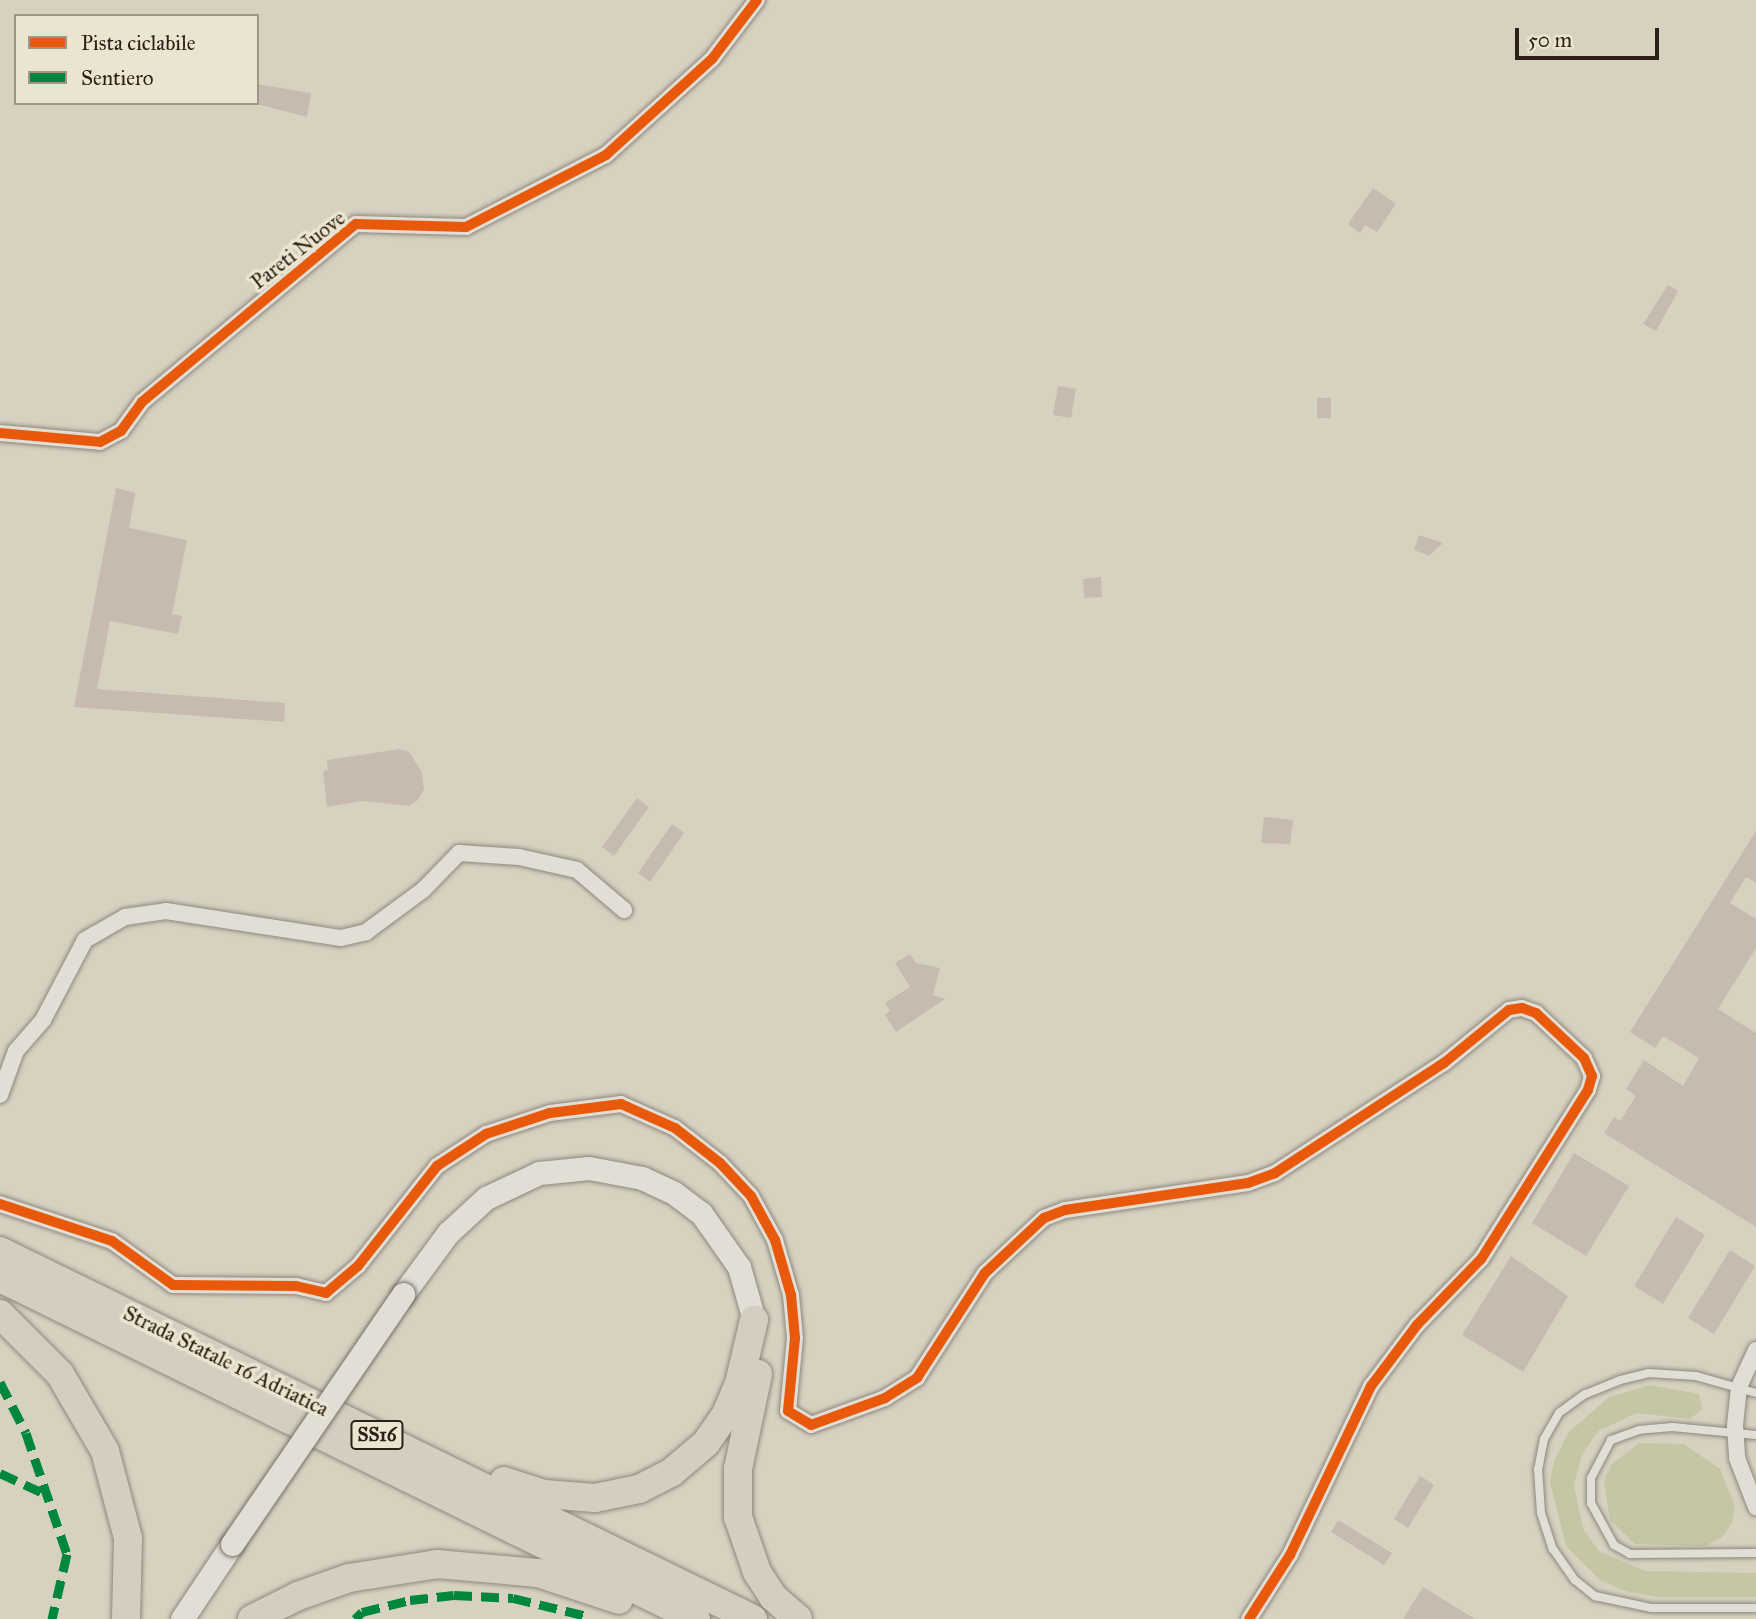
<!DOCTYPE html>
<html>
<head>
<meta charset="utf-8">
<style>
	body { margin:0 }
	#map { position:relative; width:1756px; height:1619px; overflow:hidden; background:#d7d1c0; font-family:"IM FELL Great Primer",serif }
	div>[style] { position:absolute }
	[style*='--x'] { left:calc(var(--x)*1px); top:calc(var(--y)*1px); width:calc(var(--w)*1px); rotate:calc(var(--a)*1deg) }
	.green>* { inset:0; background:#c4c6a4 }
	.building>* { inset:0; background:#c7bbaf }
	.roads { filter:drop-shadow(0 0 2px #8d887d) drop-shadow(0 0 2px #8d887d) }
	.lane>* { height:8px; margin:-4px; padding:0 4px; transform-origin:4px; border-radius:4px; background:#e0ded5 }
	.street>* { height:16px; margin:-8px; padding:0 8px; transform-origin:8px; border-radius:8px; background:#e0ded5 }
	.secondary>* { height:23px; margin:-11.5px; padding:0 11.5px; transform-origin:11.5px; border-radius:11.5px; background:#e0ded5 }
	.highway>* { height:28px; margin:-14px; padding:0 14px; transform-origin:14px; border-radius:14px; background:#d4cec1 }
	.bridges { filter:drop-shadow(0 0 2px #757066) drop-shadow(0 0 2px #757066) }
	.secondary-bridge>* { height:23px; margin:-11.5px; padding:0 11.5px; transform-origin:11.5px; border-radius:11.5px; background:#e0ded5 }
	.quiet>* { height:9px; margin-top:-4.5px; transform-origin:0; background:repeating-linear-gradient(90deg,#00873e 0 18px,transparent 0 27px) }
	.cycleway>* { height:10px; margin:-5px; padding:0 5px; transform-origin:5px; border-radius:5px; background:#e8590c }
	span { translate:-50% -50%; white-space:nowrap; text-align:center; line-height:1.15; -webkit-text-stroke:7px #ebe4d0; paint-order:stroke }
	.shield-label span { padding:2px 5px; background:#ebe4d0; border:2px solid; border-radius:5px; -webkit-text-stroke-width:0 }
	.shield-label { font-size:19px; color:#2c2016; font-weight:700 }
	.street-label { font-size:21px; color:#2c2016 }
	.legend { position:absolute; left:14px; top:14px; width:245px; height:91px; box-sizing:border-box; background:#ebe4d0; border:2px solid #9f9686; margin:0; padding:9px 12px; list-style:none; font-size:21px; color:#2c2016 }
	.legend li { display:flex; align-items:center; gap:14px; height:35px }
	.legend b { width:35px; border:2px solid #9f9686 }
	.scale { position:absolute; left:1515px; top:28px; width:144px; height:32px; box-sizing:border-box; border:4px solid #2c2016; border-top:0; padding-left:9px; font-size:21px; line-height:24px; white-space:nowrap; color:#2c2016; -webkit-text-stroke:5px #ebe4d0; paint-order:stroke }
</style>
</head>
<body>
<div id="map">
	<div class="green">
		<i style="clip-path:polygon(1650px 1385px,1699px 1394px,1702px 1409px,1690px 1419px,1637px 1413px,1598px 1431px,1582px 1455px,1574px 1485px,1583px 1529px,1600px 1552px,1646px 1571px,1756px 1573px,1756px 1597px,1658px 1597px,1625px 1591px,1601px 1581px,1566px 1546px,1550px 1482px,1554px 1461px,1568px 1433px,1609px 1397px)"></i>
		<i style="clip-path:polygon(1639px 1443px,1684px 1444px,1720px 1469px,1735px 1506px,1732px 1523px,1722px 1537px,1705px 1546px,1635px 1544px,1610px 1520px,1604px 1481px,1611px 1465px)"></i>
	</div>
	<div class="building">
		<i style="clip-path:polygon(257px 84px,311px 93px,307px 117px,257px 104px)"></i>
		<i style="clip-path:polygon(1373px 188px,1396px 204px,1377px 232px,1365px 225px,1360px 233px,1348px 224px)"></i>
		<i style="clip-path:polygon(1668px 285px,1678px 291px,1656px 331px,1643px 324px)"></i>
		<i style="clip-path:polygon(1058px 386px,1076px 389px,1071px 418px,1053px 415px)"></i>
		<i style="clip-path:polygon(1317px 398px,1331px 398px,1331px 418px,1317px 418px)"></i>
		<i style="clip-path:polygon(116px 488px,135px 493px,129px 528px,187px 540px,172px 614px,182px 616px,178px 634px,110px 621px,97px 689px,285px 703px,284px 722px,74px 707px)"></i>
		<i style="clip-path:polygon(1419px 535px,1443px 543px,1429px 556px,1414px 550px)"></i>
		<i style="clip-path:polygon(1101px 577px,1102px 597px,1084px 598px,1083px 579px)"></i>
		<i style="clip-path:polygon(400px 749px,409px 752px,422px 772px,424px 789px,418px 800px,409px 806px,363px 801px,327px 807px,323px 771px,328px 770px,327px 760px)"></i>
		<i style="clip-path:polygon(637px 798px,649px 807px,614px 856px,602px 847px)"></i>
		<i style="clip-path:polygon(1264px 817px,1293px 820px,1290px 844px,1261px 843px)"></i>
		<i style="clip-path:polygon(672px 824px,684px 833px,650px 882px,638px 873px)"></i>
		<i style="clip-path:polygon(1756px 831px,1756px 883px,1746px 877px,1730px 903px,1756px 919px,1756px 948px,1718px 1009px,1756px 1033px,1756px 1227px,1604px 1133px,1614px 1117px,1620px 1121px,1636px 1096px,1626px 1089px,1644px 1060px,1683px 1086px,1699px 1058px,1663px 1036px,1655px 1048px,1630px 1032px)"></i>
		<i style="clip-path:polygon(910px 954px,916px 963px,940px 968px,933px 995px,945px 999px,896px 1032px,885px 1015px,890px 1011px,885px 1003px,910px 987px,895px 963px)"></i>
		<i style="clip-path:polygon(1574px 1153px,1629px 1186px,1586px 1256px,1532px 1223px)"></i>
		<i style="clip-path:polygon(1676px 1217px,1705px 1235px,1663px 1304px,1634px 1286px)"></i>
		<i style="clip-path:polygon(1730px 1250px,1755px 1266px,1714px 1334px,1688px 1318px)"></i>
		<i style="clip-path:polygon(1511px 1256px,1568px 1296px,1523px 1372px,1462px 1335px)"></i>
		<i style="clip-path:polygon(1420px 1476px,1434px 1485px,1408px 1528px,1394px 1519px)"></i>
		<i style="clip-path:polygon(1338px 1520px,1392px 1553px,1384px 1565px,1331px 1532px)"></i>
		<i style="clip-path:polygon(1423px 1587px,1475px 1619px,1403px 1619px)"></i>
	</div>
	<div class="roads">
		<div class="lane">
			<i style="--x:1756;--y:1393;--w:62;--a:-164.2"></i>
			<i style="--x:1696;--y:1376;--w:47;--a:-176.3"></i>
			<i style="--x:1649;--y:1373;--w:32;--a:166"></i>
			<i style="--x:1618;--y:1381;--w:35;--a:158"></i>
			<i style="--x:1585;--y:1394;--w:32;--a:144"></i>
			<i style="--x:1559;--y:1413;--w:30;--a:120"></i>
			<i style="--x:1544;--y:1439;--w:31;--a:101"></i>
			<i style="--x:1538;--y:1469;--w:44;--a:86.1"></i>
			<i style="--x:1541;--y:1513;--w:38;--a:72"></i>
			<i style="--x:1553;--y:1549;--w:38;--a:55"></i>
			<i style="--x:1575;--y:1580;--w:26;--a:39"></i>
			<i style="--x:1595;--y:1596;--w:57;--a:12.1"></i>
			<i style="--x:1651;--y:1608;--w:105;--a:0"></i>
			<i style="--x:1756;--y:1435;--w:84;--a:-174.6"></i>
			<i style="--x:1672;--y:1427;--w:33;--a:175"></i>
			<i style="--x:1639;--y:1430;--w:30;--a:160"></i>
			<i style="--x:1611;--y:1440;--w:43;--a:117.8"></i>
			<i style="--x:1591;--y:1478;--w:25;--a:90"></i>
			<i style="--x:1591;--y:1503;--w:48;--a:61.3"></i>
			<i style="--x:1614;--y:1545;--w:18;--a:29"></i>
			<i style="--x:1630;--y:1554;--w:126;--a:-0.5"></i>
		</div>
		<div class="street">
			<i style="--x:0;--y:433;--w:100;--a:5.1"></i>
			<i style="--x:100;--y:442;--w:24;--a:-28"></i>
			<i style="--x:121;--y:431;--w:36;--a:-54"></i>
			<i style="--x:142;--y:402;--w:278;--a:-39.8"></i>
			<i style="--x:356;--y:224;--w:110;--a:1.6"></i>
			<i style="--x:466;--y:227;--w:157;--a:-27.2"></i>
			<i style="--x:606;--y:155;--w:143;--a:-42.2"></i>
			<i style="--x:712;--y:59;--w:74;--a:-52.7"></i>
			<i style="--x:0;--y:1095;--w:47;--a:-70"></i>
			<i style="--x:16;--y:1051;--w:41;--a:-48.9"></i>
			<i style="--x:43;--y:1020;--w:90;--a:-62.3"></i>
			<i style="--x:85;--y:940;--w:46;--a:-29.9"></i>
			<i style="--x:125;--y:917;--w:41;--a:-8.3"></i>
			<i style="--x:166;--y:911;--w:177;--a:8.8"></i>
			<i style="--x:341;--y:938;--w:26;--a:-13"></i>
			<i style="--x:366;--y:932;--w:71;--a:-36.4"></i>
			<i style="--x:423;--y:890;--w:52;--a:-45.8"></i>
			<i style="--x:459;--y:853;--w:60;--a:3.8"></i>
			<i style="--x:519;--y:857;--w:59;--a:12.6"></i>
			<i style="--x:577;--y:870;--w:62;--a:40.4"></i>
			<i style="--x:0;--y:1204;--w:118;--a:18.3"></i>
			<i style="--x:112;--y:1241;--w:75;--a:35.8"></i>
			<i style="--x:173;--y:1285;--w:123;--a:0.5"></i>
			<i style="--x:296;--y:1286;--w:31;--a:13"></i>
			<i style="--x:326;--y:1293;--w:42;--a:-40.2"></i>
			<i style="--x:358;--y:1266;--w:127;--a:-51.7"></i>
			<i style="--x:437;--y:1166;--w:59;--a:-33.1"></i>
			<i style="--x:486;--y:1134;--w:67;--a:-18.2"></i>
			<i style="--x:550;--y:1113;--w:72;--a:-7.2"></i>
			<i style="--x:621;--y:1104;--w:59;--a:24"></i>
			<i style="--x:675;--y:1128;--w:57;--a:37.9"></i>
			<i style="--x:720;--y:1163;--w:45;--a:46.8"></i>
			<i style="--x:751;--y:1196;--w:50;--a:61.4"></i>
			<i style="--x:775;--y:1240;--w:57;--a:73.8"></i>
			<i style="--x:791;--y:1295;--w:43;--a:84.7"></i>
			<i style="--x:795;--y:1338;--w:73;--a:95.5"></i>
			<i style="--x:788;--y:1411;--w:27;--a:31"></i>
			<i style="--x:811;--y:1425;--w:79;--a:-20"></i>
			<i style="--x:885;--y:1398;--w:38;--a:-32"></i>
			<i style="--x:917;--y:1378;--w:125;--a:-57.1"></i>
			<i style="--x:985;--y:1273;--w:81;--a:-43"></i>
			<i style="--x:1044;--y:1218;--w:22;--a:-21"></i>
			<i style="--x:1065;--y:1210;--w:185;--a:-8.4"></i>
			<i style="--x:1248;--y:1183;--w:29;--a:-20"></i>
			<i style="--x:1275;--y:1173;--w:202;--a:-33.1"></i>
			<i style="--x:1444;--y:1063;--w:84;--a:-39.2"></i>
			<i style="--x:1509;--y:1010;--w:13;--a:-9"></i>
			<i style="--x:1522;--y:1008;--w:15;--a:20"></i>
			<i style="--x:1536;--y:1013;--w:66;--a:43.2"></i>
			<i style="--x:1584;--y:1058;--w:20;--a:66"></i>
			<i style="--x:1592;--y:1076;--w:15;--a:106"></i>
			<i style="--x:1588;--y:1090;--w:200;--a:122.3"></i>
			<i style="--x:1481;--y:1259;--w:92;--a:134.1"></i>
			<i style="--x:1417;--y:1325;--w:76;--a:127"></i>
			<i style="--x:1371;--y:1386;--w:187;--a:115.6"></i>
			<i style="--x:1290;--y:1555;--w:76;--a:122.6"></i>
			<i style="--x:1756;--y:1350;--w:41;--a:114.7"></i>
			<i style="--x:1739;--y:1387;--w:39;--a:96"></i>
			<i style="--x:1735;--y:1426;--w:32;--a:86"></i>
			<i style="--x:1737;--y:1458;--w:53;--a:68.8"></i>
		</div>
		<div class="secondary">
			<i style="--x:403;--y:1294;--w:76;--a:-53.6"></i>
			<i style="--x:448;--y:1233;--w:52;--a:-42.6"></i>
			<i style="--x:486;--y:1198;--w:59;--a:-25.3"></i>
			<i style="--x:539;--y:1173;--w:50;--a:-5.7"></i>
			<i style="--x:589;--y:1168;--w:54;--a:10.7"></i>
			<i style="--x:642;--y:1178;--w:35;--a:25"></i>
			<i style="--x:674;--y:1193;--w:34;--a:37"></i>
			<i style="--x:701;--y:1213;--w:66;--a:54.9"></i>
			<i style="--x:739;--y:1267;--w:55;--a:74.2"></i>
			<i style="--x:182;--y:1619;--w:90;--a:-56.3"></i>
		</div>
		<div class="highway">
			<i style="--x:0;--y:1251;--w:838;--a:26.05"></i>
			<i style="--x:0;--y:1278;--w:775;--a:26.1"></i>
			<i style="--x:0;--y:1314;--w:85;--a:45"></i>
			<i style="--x:60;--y:1374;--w:89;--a:59.7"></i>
			<i style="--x:105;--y:1451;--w:90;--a:75.2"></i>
			<i style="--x:128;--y:1538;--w:81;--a:91.4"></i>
			<i style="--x:758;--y:1374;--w:97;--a:101.9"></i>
			<i style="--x:738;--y:1469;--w:48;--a:90"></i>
			<i style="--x:738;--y:1517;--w:58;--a:70.9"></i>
			<i style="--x:757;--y:1572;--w:30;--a:57"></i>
			<i style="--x:773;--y:1597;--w:33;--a:41"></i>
			<i style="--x:504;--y:1481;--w:42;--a:18"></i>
			<i style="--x:544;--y:1494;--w:51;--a:4.5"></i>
			<i style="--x:595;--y:1498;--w:45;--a:-11.6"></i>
			<i style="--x:639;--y:1489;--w:37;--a:-27"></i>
			<i style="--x:672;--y:1472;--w:45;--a:-40.5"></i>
			<i style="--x:706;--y:1443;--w:35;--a:-55"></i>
			<i style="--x:726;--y:1414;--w:33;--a:-67"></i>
			<i style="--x:739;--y:1384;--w:66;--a:-76.8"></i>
			<i style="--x:252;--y:1619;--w:51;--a:-26.6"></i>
			<i style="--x:298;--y:1596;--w:54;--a:-19.4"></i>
			<i style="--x:349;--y:1578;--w:89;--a:-9"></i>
			<i style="--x:437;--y:1564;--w:101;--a:5.1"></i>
			<i style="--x:538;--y:1573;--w:85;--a:18.4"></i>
		</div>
	</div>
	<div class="bridges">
		<div class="secondary-bridge">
			<i style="--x:232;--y:1544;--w:303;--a:-55.6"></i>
		</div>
	</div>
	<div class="quiet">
		<i style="--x:0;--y:1382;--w:57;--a:63"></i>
		<i style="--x:26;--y:1433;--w:128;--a:71.3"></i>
		<i style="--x:67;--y:1554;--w:67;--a:103"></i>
		<i style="--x:0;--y:1473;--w:47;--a:24.9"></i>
		<i style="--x:355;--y:1619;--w:10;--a:-45"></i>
		<i style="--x:362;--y:1612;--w:49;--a:-14"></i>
		<i style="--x:410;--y:1600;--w:44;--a:-6.5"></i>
		<i style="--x:454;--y:1595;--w:59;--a:2.9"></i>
		<i style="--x:513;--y:1598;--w:80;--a:13.7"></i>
	</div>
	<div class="cycleway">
		<i style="--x:0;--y:433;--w:100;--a:5.1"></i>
		<i style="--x:100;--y:442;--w:24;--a:-28"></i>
		<i style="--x:121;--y:431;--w:36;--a:-54"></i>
		<i style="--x:142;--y:402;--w:278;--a:-39.8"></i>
		<i style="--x:356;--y:224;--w:110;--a:1.6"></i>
		<i style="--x:466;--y:227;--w:157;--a:-27.2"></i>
		<i style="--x:606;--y:155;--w:143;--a:-42.2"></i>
		<i style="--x:712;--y:59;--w:74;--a:-52.7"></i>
		<i style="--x:0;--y:1204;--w:118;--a:18.3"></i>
		<i style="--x:112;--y:1241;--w:75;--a:35.8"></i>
		<i style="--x:173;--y:1285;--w:123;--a:0.5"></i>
		<i style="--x:296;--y:1286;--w:31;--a:13"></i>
		<i style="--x:326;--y:1293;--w:42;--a:-40.2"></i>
		<i style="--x:358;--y:1266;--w:127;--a:-51.7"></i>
		<i style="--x:437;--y:1166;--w:59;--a:-33.1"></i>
		<i style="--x:486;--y:1134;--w:67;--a:-18.2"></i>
		<i style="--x:550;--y:1113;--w:72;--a:-7.2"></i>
		<i style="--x:621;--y:1104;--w:59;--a:24"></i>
		<i style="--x:675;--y:1128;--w:57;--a:37.9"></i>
		<i style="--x:720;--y:1163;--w:45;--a:46.8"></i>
		<i style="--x:751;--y:1196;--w:50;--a:61.4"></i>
		<i style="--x:775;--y:1240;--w:57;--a:73.8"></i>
		<i style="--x:791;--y:1295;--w:43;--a:84.7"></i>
		<i style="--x:795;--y:1338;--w:73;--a:95.5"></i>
		<i style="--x:788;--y:1411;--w:27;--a:31"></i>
		<i style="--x:811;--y:1425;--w:79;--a:-20"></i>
		<i style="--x:885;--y:1398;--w:38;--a:-32"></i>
		<i style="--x:917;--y:1378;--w:125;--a:-57.1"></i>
		<i style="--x:985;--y:1273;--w:81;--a:-43"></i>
		<i style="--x:1044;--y:1218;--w:22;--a:-21"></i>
		<i style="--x:1065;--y:1210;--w:185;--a:-8.4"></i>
		<i style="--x:1248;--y:1183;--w:29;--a:-20"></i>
		<i style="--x:1275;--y:1173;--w:202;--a:-33.1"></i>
		<i style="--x:1444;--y:1063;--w:84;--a:-39.2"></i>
		<i style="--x:1509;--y:1010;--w:13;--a:-9"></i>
		<i style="--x:1522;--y:1008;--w:15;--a:20"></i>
		<i style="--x:1536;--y:1013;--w:66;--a:43.2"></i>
		<i style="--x:1584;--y:1058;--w:20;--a:66"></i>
		<i style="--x:1592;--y:1076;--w:15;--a:106"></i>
		<i style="--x:1588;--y:1090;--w:200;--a:122.3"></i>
		<i style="--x:1481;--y:1259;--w:92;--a:134.1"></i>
		<i style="--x:1417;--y:1325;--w:76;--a:127"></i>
		<i style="--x:1371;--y:1386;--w:187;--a:115.6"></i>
		<i style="--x:1290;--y:1555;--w:76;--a:122.6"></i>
	</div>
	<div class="shield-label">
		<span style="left:377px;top:1435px">SS16</span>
	</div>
	<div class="street-label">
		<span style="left:298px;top:250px;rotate:-38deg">Pareti Nuove</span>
		<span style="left:226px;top:1361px;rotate:26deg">Strada Statale 16 Adriatica</span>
	</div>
	<ul class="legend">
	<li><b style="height:9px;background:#e8590c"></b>Pista ciclabile</li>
	<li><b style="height:9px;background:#00873e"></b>Sentiero</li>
	</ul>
	<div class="scale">50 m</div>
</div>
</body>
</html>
